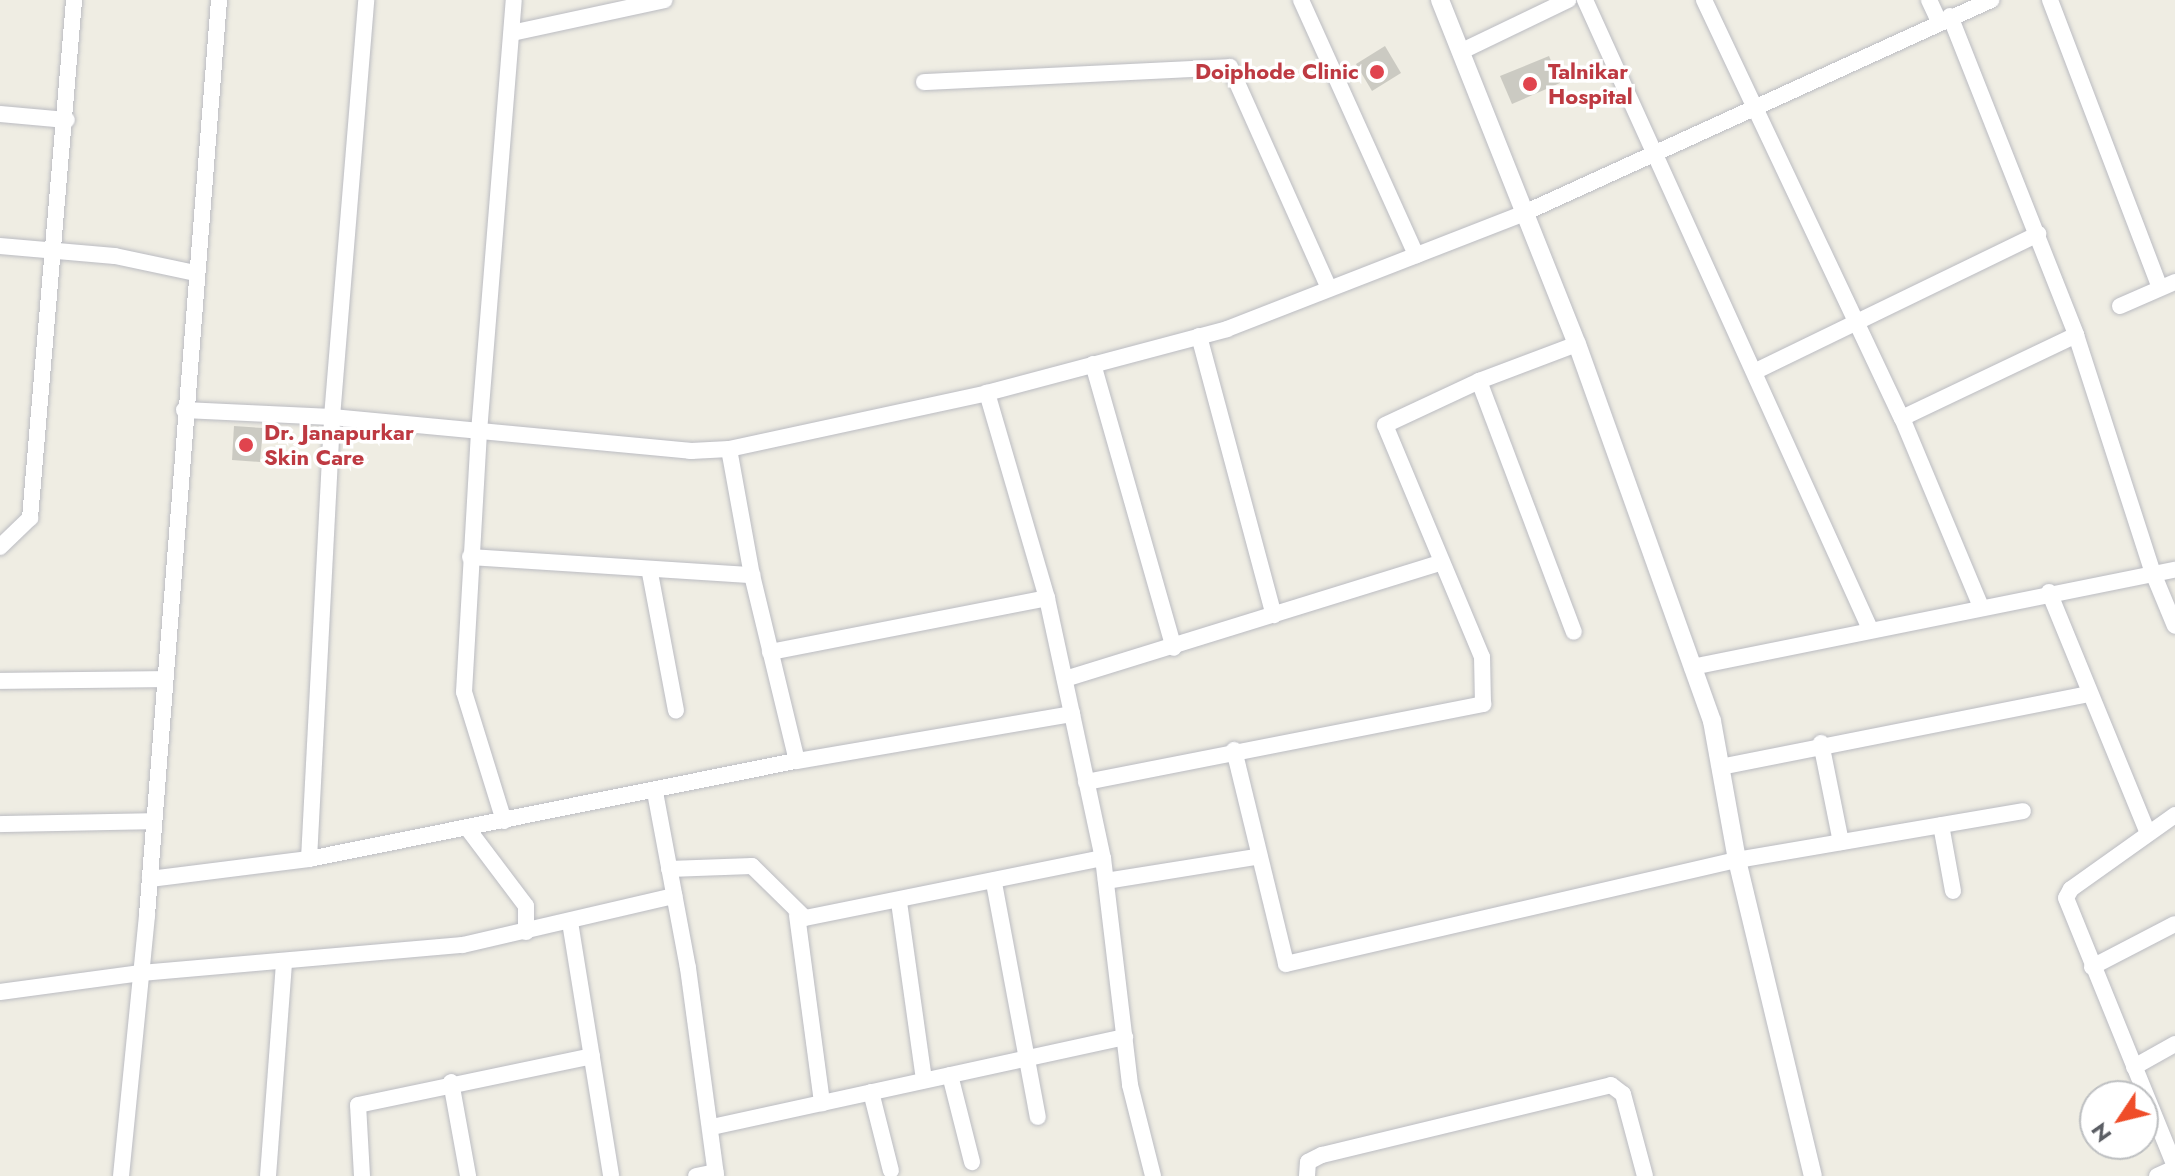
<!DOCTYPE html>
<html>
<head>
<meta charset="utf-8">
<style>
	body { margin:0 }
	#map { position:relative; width:2175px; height:1176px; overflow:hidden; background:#efede3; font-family:Jost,sans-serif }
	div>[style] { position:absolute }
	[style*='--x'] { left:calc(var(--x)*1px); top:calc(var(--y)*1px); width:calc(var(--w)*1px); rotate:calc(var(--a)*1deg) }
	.building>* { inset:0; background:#cbcac2 }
	.roads { filter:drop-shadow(0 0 2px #bbbcc2) drop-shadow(0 0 2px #bbbcc2) }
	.minor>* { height:16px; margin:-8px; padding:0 8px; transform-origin:8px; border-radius:8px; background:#fff }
	.tertiary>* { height:18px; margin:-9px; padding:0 9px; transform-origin:9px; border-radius:9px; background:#fff }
	.dots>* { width:22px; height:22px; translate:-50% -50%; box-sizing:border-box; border:4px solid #fff; border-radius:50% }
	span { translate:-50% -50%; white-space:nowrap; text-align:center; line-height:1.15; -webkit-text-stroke:7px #fff; paint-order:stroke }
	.health-label { font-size:22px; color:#be3a42; font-weight:700 }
	.left { translate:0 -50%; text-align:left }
	.right { translate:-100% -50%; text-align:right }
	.north { position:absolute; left:2079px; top:1080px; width:80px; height:80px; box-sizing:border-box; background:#fff; border:2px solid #bdbfc1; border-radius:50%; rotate:235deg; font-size:22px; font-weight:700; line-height:32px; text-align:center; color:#5b5e64 }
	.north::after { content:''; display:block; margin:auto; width:28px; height:36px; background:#ef4d29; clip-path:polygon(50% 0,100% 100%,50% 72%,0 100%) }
</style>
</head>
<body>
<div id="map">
	<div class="building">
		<i style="clip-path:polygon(1385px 46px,1401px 73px,1372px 91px,1356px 64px)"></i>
		<i style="clip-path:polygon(1549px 56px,1560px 83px,1512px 104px,1500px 76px)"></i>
		<i style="clip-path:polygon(234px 426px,263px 428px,260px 462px,232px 460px)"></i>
	</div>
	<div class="roads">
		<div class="minor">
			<i style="--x:1301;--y:0;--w:280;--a:65.7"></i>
			<i style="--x:1585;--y:0;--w:691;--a:65.62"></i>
			<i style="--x:1704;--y:0;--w:463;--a:64.7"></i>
			<i style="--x:1902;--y:418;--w:205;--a:67.3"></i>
			<i style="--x:1929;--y:0;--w:23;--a:65"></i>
			<i style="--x:2050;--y:0;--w:308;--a:69.1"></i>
			<i style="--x:1950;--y:16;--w:343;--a:68.4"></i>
			<i style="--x:2076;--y:335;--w:250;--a:72.1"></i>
			<i style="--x:2153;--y:573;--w:57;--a:67.5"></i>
			<i style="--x:512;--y:33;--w:156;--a:-12.2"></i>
			<i style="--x:1462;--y:51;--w:118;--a:-25.7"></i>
			<i style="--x:924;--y:82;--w:306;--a:-2.8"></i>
			<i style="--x:1230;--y:67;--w:242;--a:65.9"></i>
			<i style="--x:0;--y:114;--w:67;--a:5.1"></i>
			<i style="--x:0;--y:246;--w:115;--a:5"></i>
			<i style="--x:115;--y:256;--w:82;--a:12"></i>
			<i style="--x:2120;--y:306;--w:60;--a:-23.6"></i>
			<i style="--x:1199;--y:336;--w:289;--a:75"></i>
			<i style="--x:1093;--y:364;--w:295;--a:74.1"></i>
			<i style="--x:1756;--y:371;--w:314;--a:-25.9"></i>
			<i style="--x:1479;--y:381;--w:268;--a:69.3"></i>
			<i style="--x:184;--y:410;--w:148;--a:2.7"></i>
			<i style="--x:332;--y:417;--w:361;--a:5.4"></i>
			<i style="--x:691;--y:451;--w:38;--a:-3"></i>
			<i style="--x:729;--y:449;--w:264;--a:-12.2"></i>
			<i style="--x:1902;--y:418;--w:193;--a:-25.5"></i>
			<i style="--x:729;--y:449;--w:128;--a:79.7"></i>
			<i style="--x:752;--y:575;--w:191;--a:76.4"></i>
			<i style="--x:0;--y:547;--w:42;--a:-44"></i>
			<i style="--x:30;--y:518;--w:520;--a:-85.14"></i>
			<i style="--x:470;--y:557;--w:283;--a:3.7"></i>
			<i style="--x:650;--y:573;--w:140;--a:79.3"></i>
			<i style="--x:2049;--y:592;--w:261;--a:67.7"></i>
			<i style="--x:770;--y:652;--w:282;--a:-11"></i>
			<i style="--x:1692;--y:667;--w:493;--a:-11.4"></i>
			<i style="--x:1065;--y:679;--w:393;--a:-17.2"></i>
			<i style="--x:0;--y:681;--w:164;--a:-0.7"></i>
			<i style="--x:1072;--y:714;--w:119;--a:-102.2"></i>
			<i style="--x:1047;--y:598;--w:214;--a:-106.3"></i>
			<i style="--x:987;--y:393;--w:248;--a:-14.9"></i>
			<i style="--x:1227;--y:329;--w:317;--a:-21.3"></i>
			<i style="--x:1522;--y:214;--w:516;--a:-24.53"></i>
			<i style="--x:1821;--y:743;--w:101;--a:78.6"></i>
			<i style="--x:1234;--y:750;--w:220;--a:76.3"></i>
			<i style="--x:1286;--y:964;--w:463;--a:-13"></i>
			<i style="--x:1737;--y:860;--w:290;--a:-9.7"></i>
			<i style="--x:1720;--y:767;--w:375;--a:-11.2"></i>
			<i style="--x:1086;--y:782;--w:405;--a:-11.1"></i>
			<i style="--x:1483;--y:704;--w:47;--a:-91.2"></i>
			<i style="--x:1482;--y:657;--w:251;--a:-112.7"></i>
			<i style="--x:1385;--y:425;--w:104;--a:-25.1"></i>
			<i style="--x:1479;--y:381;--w:105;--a:-20.7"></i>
			<i style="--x:655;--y:792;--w:179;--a:79.4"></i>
			<i style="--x:688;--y:968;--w:210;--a:82.3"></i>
			<i style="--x:2175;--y:815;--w:128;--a:144.6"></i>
			<i style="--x:2071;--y:889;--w:10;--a:119"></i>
			<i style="--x:2066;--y:898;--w:289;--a:67.9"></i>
			<i style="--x:504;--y:821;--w:135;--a:-107.2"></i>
			<i style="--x:464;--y:692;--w:260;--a:-86.7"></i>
			<i style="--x:479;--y:432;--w:433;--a:-85.4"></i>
			<i style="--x:0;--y:824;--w:154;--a:-1.1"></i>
			<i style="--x:1941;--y:825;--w:67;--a:79.7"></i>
			<i style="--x:468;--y:829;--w:96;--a:53"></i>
			<i style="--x:526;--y:906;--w:26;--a:90"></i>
			<i style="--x:309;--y:859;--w:443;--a:-87"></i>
			<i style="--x:332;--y:417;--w:418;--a:-85.3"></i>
			<i style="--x:669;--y:869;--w:83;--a:-2.1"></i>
			<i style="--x:752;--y:866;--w:74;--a:44.5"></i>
			<i style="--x:805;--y:918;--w:304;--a:-11.4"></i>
			<i style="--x:150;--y:879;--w:160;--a:-7.2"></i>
			<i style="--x:309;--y:859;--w:498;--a:-11.4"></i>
			<i style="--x:797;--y:761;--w:279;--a:-9.7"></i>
			<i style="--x:1072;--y:714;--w:147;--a:77.9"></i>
			<i style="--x:1103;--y:858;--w:229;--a:83.2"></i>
			<i style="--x:1130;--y:1085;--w:94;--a:75.8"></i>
			<i style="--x:1106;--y:881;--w:152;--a:-9.1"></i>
			<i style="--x:994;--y:883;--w:238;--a:79.4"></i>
			<i style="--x:899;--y:902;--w:180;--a:82"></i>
			<i style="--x:797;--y:915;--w:190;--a:82.4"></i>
			<i style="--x:570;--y:922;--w:257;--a:80.8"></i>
			<i style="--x:2092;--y:967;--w:93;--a:-27.4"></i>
			<i style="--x:0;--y:992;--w:142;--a:-7.7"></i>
			<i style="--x:141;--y:973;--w:323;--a:-5"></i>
			<i style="--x:463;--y:945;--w:217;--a:-13.1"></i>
			<i style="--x:2134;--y:1067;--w:47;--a:-29.3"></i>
			<i style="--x:950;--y:1075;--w:90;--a:75.8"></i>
			<i style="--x:451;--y:1082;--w:96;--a:79.7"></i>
			<i style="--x:871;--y:1092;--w:81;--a:75.8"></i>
			<i style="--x:712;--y:1127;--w:423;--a:-12.3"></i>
			<i style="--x:121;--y:1176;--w:262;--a:-84.3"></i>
			<i style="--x:147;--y:915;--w:918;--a:-85.5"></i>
			<i style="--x:268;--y:1176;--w:213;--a:-85.7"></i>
			<i style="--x:362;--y:1176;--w:71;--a:-93.2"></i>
			<i style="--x:358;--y:1105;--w:239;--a:-11.8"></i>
			<i style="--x:696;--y:1176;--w:20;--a:-11"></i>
			<i style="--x:1307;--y:1176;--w:14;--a:-86"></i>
			<i style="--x:1308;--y:1162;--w:16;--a:-27"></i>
			<i style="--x:1322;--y:1155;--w:297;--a:-13.6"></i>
			<i style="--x:1611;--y:1085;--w:15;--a:37"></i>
			<i style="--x:1623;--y:1094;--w:85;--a:75"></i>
			<i style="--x:2157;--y:1176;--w:20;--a:-24"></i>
		</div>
		<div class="tertiary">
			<i style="--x:1440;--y:0;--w:370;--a:68.3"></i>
			<i style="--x:1577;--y:344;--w:400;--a:70.3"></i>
			<i style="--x:1712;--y:721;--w:141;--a:79.8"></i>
			<i style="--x:1737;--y:860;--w:325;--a:76.5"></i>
		</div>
	</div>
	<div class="dots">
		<i style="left:1377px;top:72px;background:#e0444e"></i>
		<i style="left:1530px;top:84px;background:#e0444e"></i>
		<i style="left:246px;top:445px;background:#e0444e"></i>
	</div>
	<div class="health-label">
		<span class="left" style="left:1548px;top:84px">Talnikar<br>Hospital</span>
		<span class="right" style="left:1359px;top:72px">Doiphode Clinic</span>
		<span class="left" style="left:264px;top:445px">Dr. Janapurkar<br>Skin Care</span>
	</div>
	<div class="north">N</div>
</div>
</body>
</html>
